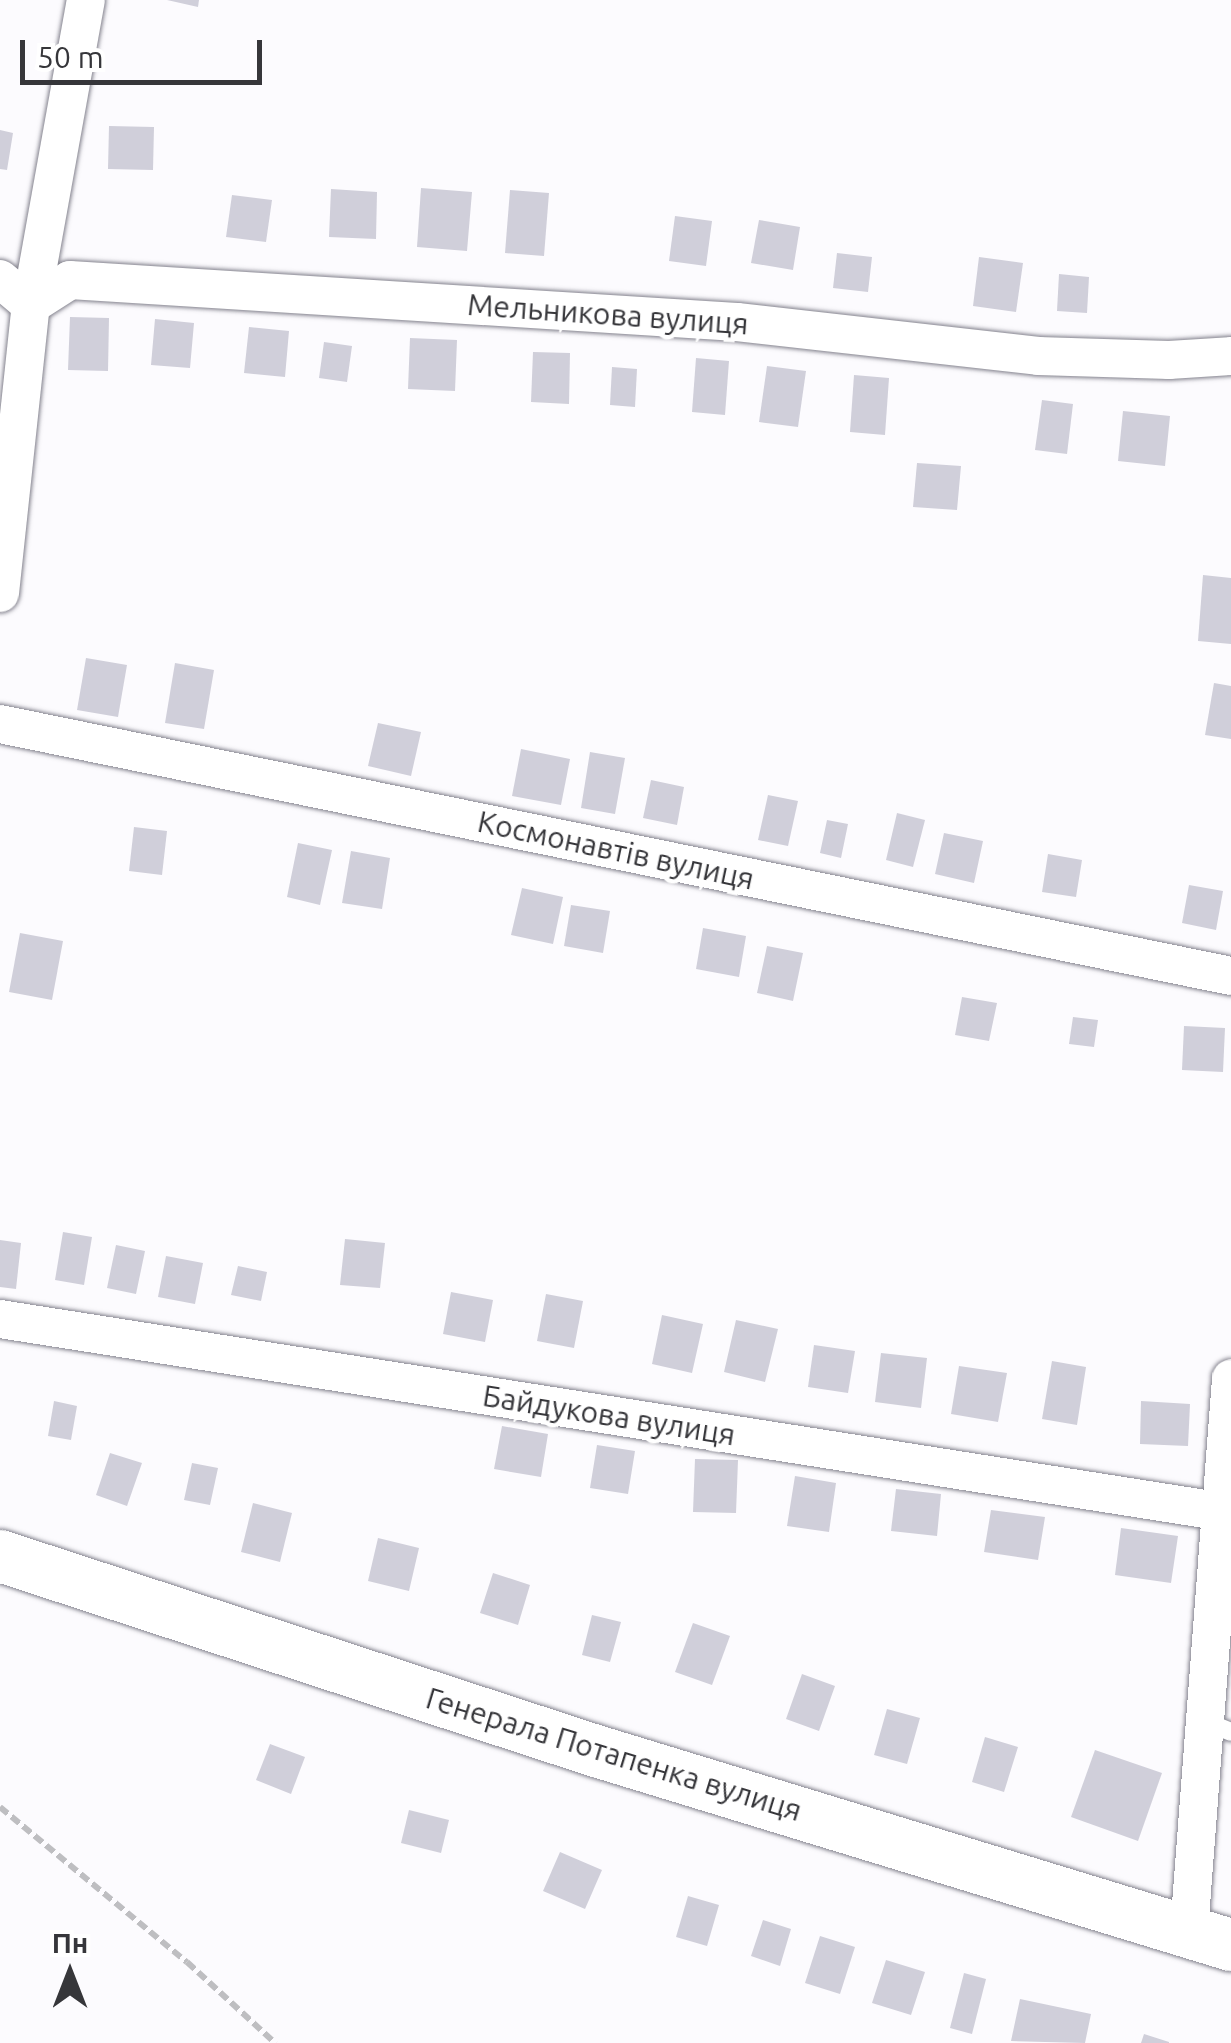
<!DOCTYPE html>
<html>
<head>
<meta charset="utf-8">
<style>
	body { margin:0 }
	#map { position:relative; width:1231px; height:2043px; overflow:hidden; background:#fcfbfe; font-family:Ubuntu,sans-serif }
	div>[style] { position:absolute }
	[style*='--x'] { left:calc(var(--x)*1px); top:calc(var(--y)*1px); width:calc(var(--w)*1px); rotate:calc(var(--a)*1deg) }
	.building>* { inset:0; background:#d0cfda }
	.path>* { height:6px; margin-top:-3px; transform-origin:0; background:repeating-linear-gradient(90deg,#bebec1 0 10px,transparent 0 15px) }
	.roads { filter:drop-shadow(0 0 2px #84838e) drop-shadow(0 0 2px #84838e) }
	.service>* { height:18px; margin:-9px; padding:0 9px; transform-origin:9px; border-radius:9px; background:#fff }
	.minor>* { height:38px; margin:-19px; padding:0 19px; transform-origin:19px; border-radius:19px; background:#fff }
	.secondary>* { height:52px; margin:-26px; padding:0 26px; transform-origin:26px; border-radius:26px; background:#fff }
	span { translate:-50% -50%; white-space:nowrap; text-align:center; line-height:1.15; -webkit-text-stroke:9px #fff; paint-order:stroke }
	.street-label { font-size:30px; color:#36363a }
	.north { position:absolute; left:20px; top:1923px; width:100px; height:100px; -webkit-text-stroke:8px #fff; paint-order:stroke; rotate:0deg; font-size:28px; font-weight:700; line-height:40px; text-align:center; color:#36363a }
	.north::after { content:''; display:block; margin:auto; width:35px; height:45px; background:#36363a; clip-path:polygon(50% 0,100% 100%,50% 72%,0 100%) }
	.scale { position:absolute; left:20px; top:40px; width:242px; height:45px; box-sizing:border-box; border:5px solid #36363a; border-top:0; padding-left:12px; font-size:30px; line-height:35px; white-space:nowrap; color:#36363a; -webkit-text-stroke:8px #fff; paint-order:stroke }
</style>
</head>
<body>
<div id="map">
	<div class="building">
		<i style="clip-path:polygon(167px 0,199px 0,198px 7px)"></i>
		<i style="clip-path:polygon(109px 126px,154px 127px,153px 170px,108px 169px)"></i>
		<i style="clip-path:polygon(0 130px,13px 133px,7px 170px,0 169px)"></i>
		<i style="clip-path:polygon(421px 188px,472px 192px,467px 251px,417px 247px)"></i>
		<i style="clip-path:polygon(331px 189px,377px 192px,376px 239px,329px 237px)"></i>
		<i style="clip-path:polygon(510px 190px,549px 193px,544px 256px,505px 253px)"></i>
		<i style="clip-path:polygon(232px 195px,272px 200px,266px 242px,226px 237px)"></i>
		<i style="clip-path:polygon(675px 216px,712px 221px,706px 266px,669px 261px)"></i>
		<i style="clip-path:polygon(759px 220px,800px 227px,793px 270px,751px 263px)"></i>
		<i style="clip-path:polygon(837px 253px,872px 257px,868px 292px,833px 288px)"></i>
		<i style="clip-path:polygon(979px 257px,1023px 263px,1016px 312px,973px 306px)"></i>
		<i style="clip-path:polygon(1059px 274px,1089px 277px,1087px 313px,1057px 311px)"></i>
		<i style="clip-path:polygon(70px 317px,109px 318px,108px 371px,68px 370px)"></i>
		<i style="clip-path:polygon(155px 319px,194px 323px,190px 368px,151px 365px)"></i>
		<i style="clip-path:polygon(249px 327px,289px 331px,285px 377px,244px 373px)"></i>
		<i style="clip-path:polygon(410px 338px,457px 340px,455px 391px,408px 389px)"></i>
		<i style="clip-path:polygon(324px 342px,352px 346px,347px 382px,319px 378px)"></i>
		<i style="clip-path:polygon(533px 352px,570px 353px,569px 404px,531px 402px)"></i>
		<i style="clip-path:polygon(696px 358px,729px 361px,725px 415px,692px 412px)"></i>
		<i style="clip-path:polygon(767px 366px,806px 371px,798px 427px,759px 422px)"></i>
		<i style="clip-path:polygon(612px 367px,637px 369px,635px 407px,610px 405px)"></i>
		<i style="clip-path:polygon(854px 375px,889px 378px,885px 435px,850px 432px)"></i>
		<i style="clip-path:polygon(1042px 400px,1073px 404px,1067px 454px,1035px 450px)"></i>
		<i style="clip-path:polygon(1123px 411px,1170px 416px,1165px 466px,1118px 461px)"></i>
		<i style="clip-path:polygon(917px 463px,961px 466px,957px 510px,913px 507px)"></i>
		<i style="clip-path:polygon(1203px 575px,1231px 578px,1231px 644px,1198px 641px)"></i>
		<i style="clip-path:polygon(86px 658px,127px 665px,118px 717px,77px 710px)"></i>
		<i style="clip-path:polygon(175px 663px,214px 670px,204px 729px,165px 723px)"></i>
		<i style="clip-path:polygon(1214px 683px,1231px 686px,1231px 739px,1205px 735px)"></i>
		<i style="clip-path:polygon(378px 723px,421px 732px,411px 776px,368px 766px)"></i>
		<i style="clip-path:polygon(521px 749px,570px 759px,561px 805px,512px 796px)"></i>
		<i style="clip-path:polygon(590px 752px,625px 758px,615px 814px,581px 808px)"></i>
		<i style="clip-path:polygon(651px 780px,684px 787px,677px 825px,643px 818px)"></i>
		<i style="clip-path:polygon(768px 795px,798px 801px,788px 846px,758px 840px)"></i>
		<i style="clip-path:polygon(897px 813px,925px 820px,913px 867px,886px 860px)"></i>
		<i style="clip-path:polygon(827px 820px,848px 824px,841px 858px,820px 853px)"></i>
		<i style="clip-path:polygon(134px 827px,167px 831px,162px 875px,129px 871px)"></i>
		<i style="clip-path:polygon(944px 833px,983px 841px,974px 883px,935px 874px)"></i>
		<i style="clip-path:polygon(298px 843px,332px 850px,320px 905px,287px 897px)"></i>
		<i style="clip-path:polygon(351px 851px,390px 858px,382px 909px,342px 903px)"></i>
		<i style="clip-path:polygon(1048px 854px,1082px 860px,1076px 897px,1042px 892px)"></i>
		<i style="clip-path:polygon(1189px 885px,1223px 891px,1216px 930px,1182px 923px)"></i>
		<i style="clip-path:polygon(522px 888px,563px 897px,553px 944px,511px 935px)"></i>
		<i style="clip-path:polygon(571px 905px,610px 911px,603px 953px,564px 946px)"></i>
		<i style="clip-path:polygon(703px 928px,746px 936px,739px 977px,696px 969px)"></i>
		<i style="clip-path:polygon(20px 933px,63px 941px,52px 1000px,9px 992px)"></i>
		<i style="clip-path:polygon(767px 946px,803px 953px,793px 1001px,757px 993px)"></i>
		<i style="clip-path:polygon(962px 997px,997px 1003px,989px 1041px,955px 1035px)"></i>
		<i style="clip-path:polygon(1073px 1017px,1098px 1020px,1094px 1047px,1069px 1044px)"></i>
		<i style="clip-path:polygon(1184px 1026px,1225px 1028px,1223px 1072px,1182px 1070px)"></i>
		<i style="clip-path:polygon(63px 1232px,92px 1237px,84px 1285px,55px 1280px)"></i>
		<i style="clip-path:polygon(345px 1239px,385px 1243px,380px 1288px,340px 1285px)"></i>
		<i style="clip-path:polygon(0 1240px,21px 1243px,16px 1289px,0 1287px)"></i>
		<i style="clip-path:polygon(116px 1245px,145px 1251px,136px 1294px,107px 1288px)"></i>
		<i style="clip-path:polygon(166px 1256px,203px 1263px,195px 1304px,158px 1297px)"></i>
		<i style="clip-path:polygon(238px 1266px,267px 1272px,261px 1301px,231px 1295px)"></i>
		<i style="clip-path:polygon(451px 1292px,493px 1300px,485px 1342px,443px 1334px)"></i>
		<i style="clip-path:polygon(546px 1294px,583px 1301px,574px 1348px,537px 1341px)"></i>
		<i style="clip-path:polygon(662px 1315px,703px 1324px,692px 1373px,652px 1364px)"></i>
		<i style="clip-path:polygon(736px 1320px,778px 1329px,765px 1382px,724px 1372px)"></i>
		<i style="clip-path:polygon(814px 1345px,855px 1351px,848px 1393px,808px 1387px)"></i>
		<i style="clip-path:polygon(881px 1353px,927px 1358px,921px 1408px,875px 1402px)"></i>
		<i style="clip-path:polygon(1052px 1361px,1086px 1367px,1077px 1425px,1042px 1419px)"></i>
		<i style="clip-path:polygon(959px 1366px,1007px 1373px,998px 1422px,951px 1414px)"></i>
		<i style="clip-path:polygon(54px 1401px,77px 1406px,71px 1440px,48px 1436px)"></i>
		<i style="clip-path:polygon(1141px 1401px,1190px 1404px,1188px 1446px,1140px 1444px)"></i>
		<i style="clip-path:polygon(502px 1426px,548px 1434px,541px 1477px,494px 1469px)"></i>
		<i style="clip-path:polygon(597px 1445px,635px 1451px,628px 1494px,590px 1488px)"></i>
		<i style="clip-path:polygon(110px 1453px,142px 1463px,127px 1506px,96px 1495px)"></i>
		<i style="clip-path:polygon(695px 1459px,738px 1460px,736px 1513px,693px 1512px)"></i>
		<i style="clip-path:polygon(192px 1463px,218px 1468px,210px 1505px,184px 1500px)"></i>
		<i style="clip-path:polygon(795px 1476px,836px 1483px,829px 1532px,787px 1526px)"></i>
		<i style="clip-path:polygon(896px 1489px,941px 1494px,937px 1536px,891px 1531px)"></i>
		<i style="clip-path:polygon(253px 1503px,292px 1513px,280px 1562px,241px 1552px)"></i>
		<i style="clip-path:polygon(991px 1510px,1045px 1517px,1038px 1560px,984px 1552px)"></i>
		<i style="clip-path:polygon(1121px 1528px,1178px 1536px,1171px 1583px,1115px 1575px)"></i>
		<i style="clip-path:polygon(378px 1538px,419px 1548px,409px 1591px,368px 1581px)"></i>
		<i style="clip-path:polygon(493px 1573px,530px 1585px,518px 1625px,480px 1613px)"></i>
		<i style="clip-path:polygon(592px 1615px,621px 1622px,610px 1662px,582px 1655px)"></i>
		<i style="clip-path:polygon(693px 1623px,730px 1636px,712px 1685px,675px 1672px)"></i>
		<i style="clip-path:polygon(802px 1674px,835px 1686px,819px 1731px,786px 1719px)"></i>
		<i style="clip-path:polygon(887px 1709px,920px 1718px,907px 1764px,874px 1755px)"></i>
		<i style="clip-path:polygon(985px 1737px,1018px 1747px,1004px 1792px,972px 1782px)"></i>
		<i style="clip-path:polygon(270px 1744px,305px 1757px,291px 1794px,256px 1780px)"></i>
		<i style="clip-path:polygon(1095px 1750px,1162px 1773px,1138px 1841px,1071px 1817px)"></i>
		<i style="clip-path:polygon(409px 1810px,449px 1820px,441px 1853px,401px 1843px)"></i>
		<i style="clip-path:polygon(560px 1852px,602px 1870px,585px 1909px,543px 1891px)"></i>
		<i style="clip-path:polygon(688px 1896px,719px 1905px,707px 1946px,676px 1937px)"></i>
		<i style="clip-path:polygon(763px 1920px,791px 1929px,780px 1966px,751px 1956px)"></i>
		<i style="clip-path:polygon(820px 1936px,855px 1947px,840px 1994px,805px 1983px)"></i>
		<i style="clip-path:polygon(886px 1960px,925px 1972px,911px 2015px,872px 2003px)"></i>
		<i style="clip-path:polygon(964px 1973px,986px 1979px,972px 2034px,950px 2028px)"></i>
		<i style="clip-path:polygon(1020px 1999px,1091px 2014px,1085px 2043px,1011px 2041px)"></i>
		<i style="clip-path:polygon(1144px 2034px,1169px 2042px,1169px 2043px,1141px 2043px)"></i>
	</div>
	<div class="path">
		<i style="--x:0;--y:1807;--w:243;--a:39.7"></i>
		<i style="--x:187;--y:1962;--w:120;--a:42.6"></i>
	</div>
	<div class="roads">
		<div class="service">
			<i style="--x:1204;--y:1721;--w:29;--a:22"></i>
		</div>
		<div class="minor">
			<i style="--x:0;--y:279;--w:40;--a:40"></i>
			<i style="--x:31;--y:305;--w:46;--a:-32.7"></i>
			<i style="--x:70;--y:280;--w:668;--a:3.6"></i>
			<i style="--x:737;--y:322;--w:303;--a:6.4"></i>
			<i style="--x:1038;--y:356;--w:131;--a:1.7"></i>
			<i style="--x:1169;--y:360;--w:62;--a:-3.7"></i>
			<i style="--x:0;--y:593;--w:290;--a:-83.9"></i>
			<i style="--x:31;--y:305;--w:310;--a:-79.8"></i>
			<i style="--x:0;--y:724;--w:1257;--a:11.57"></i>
			<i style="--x:0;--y:1319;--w:1233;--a:8.96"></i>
			<i style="--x:1189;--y:1931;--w:554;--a:-85.65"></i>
		</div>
		<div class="secondary">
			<i style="--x:0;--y:1556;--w:627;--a:18.12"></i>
			<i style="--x:596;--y:1751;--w:664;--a:16.99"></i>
		</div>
	</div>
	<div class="street-label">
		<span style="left:608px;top:314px;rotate:4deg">Мельникова вулиця</span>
		<span style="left:616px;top:850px;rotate:12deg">Космонавтів вулиця</span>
		<span style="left:609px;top:1415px;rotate:9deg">Байдукова вулиця</span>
		<span style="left:614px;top:1754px;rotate:17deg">Генерала Потапенка вулиця</span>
	</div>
	<div class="north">Пн</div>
	<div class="scale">50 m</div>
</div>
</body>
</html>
